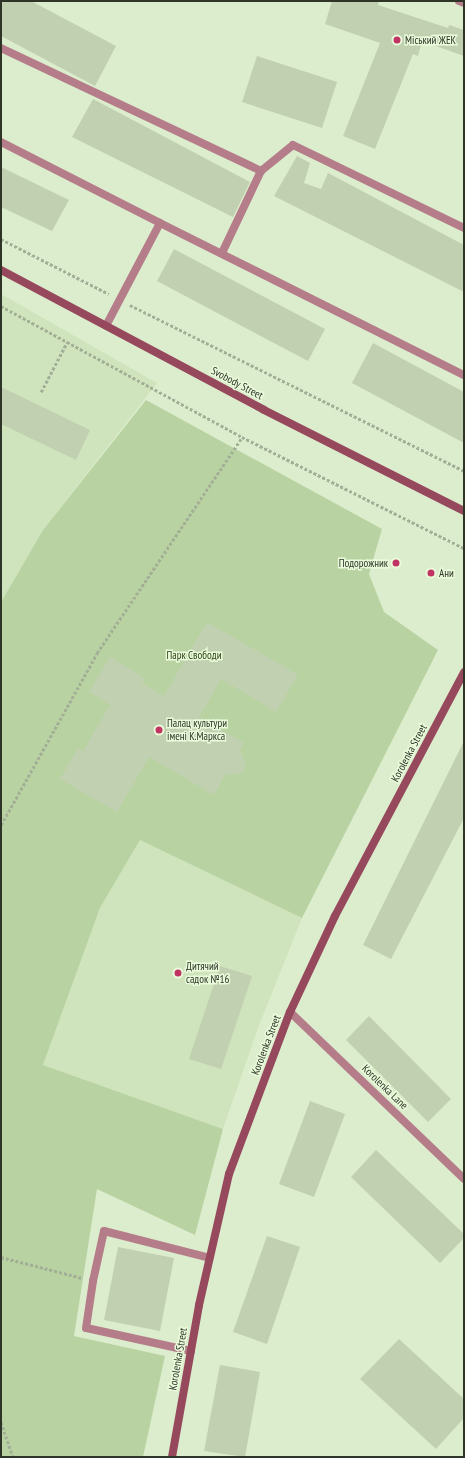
<!DOCTYPE html>
<html>
<head>
<meta charset="utf-8">
<style>
	body { margin:0 }
	#map { position:relative; width:465px; height:1458px; overflow:hidden; background:#dcedcd; font-family:"PT Sans Narrow",sans-serif }
	div>[style] { position:absolute }
	[style*='--x'] { left:calc(var(--x)*1px); top:calc(var(--y)*1px); width:calc(var(--w)*1px); rotate:calc(var(--a)*1deg) }
	.built>* { inset:0; background:#cfe4bc }
	.green>* { inset:0; background:#b9d2a2 }
	.building>* { inset:0; background:#c0d0b0 }
	.path>* { height:2.5px; margin-top:-1.25px; transform-origin:0; background:repeating-linear-gradient(90deg,#a2af96 0 3px,transparent 0 5px) }
	.service>* { height:8px; margin:-4px; padding:0 4px; transform-origin:4px; border-radius:4px; background:#b47d89 }
	.minor>* { height:8px; margin:-4px; padding:0 4px; transform-origin:4px; border-radius:4px; background:#b47d89 }
	.secondary>* { height:8px; margin:-4px; padding:0 4px; transform-origin:4px; border-radius:4px; background:#96485d }
	.dots>* { width:11px; height:11px; translate:-50% -50%; box-sizing:border-box; border:2px solid #e9fbda; border-radius:50% }
	span { translate:-50% -50%; white-space:nowrap; text-align:center; line-height:1.15; -webkit-text-stroke:3px #e9fbda; paint-order:stroke }
	.poi-label { font-size:11px; color:#2e3428 }
	.left { translate:0 -50%; text-align:left }
	.right { translate:-100% -50%; text-align:right }
	.street-label { font-size:11px; color:#2e3428 }
	.park-label { font-size:11px; color:#2c4111 }
	.frame { position:absolute; inset:0; border:2px solid #2e3428; pointer-events:none }
</style>
</head>
<body>
<div id="map">
	<div class="built">
		<i style="clip-path:polygon(1px 294px,157px 383px,43px 530px,1px 602px)"></i>
		<i style="clip-path:polygon(140px 840px,302px 918px,258px 1028px,223px 1129px,43px 1065px,100px 908px)"></i>
	</div>
	<div class="green">
		<i style="clip-path:polygon(146px 400px,382px 529px,369px 574px,384px 612px,438px 650px,302px 918px,140px 840px,100px 908px,43px 1065px,223px 1129px,195px 1235px,97px 1189px,74px 1336px,165px 1356px,143px 1457px,1px 1457px,1px 602px,43px 530px)"></i>
	</div>
	<div class="building">
		<i style="clip-path:polygon(1px 1px,31px 1px,116px 46px,95px 86px,1px 36px)"></i>
		<i style="clip-path:polygon(332px 1px,379px 1px,378px 5px,448px 28px,449px 25px,464px 30px,464px 56px,422px 41px,418px 56px,413px 54px,375px 149px,343px 136px,380px 43px,325px 24px)"></i>
		<i style="clip-path:polygon(257px 56px,337px 82px,322px 128px,242px 102px)"></i>
		<i style="clip-path:polygon(93px 99px,250px 182px,233px 217px,72px 137px)"></i>
		<i style="clip-path:polygon(297px 156px,310px 163px,304px 183px,321px 189px,328px 173px,464px 245px,464px 292px,274px 196px)"></i>
		<i style="clip-path:polygon(1px 167px,69px 200px,52px 231px,1px 207px)"></i>
		<i style="clip-path:polygon(174px 249px,325px 329px,308px 361px,157px 281px)"></i>
		<i style="clip-path:polygon(373px 343px,464px 392px,464px 443px,352px 383px)"></i>
		<i style="clip-path:polygon(1px 387px,90px 430px,76px 460px,1px 424px)"></i>
		<i style="clip-path:polygon(207px 622px,298px 675px,276px 712px,221px 679px,199px 717px,244px 743px,240px 750px,246px 766px,242px 773px,225px 775px,214px 795px,149px 757px,117px 812px,60px 779px,78px 748px,83px 751px,110px 705px,89px 692px,110px 657px,145px 678px,142px 683px,164px 696px)"></i>
		<i style="clip-path:polygon(464px 741px,464px 818px,391px 959px,363px 945px)"></i>
		<i style="clip-path:polygon(220px 966px,252px 976px,221px 1069px,189px 1059px)"></i>
		<i style="clip-path:polygon(369px 1016px,451px 1099px,428px 1122px,346px 1040px)"></i>
		<i style="clip-path:polygon(310px 1101px,345px 1114px,314px 1197px,279px 1184px)"></i>
		<i style="clip-path:polygon(376px 1150px,464px 1234px,464px 1238px,440px 1263px,351px 1177px)"></i>
		<i style="clip-path:polygon(267px 1236px,300px 1247px,267px 1344px,233px 1332px)"></i>
		<i style="clip-path:polygon(118px 1247px,174px 1258px,160px 1331px,104px 1320px)"></i>
		<i style="clip-path:polygon(399px 1339px,464px 1399px,464px 1418px,436px 1449px,360px 1379px)"></i>
		<i style="clip-path:polygon(220px 1365px,260px 1372px,245px 1457px,204px 1451px)"></i>
	</div>
	<div class="path">
		<i style="--x:1;--y:239;--w:121;--a:27"></i>
		<i style="--x:130;--y:305;--w:373;--a:26.4"></i>
		<i style="--x:1;--y:306;--w:274;--a:28.5"></i>
		<i style="--x:242;--y:437;--w:248;--a:26.6"></i>
		<i style="--x:41;--y:392;--w:56;--a:-62.5"></i>
		<i style="--x:1;--y:825;--w:197;--a:-60.8"></i>
		<i style="--x:97;--y:653;--w:260;--a:-56.1"></i>
		<i style="--x:1;--y:1257;--w:84;--a:14.5"></i>
		<i style="--x:1;--y:1422;--w:37;--a:71"></i>
	</div>
	<div class="service">
		<i style="--x:1;--y:48;--w:288;--a:25.3"></i>
		<i style="--x:1;--y:142;--w:178;--a:27"></i>
		<i style="--x:160;--y:223;--w:116;--a:117.7"></i>
		<i style="--x:160;--y:223;--w:340;--a:26.6"></i>
		<i style="--x:222;--y:253;--w:91;--a:-64.6"></i>
		<i style="--x:261;--y:171;--w:41;--a:-39.1"></i>
		<i style="--x:293;--y:145;--w:190;--a:25.9"></i>
		<i style="--x:191;--y:1351;--w:107;--a:-167.6"></i>
		<i style="--x:86;--y:1328;--w:48;--a:-81.5"></i>
		<i style="--x:93;--y:1281;--w:51;--a:-77.6"></i>
		<i style="--x:104;--y:1231;--w:109;--a:14.3"></i>
	</div>
	<div class="minor">
		<i style="--x:459;--y:1;--w:5;--a:22"></i>
		<i style="--x:290;--y:1012;--w:241;--a:43.8"></i>
	</div>
	<div class="secondary">
		<i style="--x:1;--y:270;--w:298;--a:28"></i>
		<i style="--x:264;--y:410;--w:224;--a:26.8"></i>
		<i style="--x:172;--y:1457;--w:154;--a:-79.9"></i>
		<i style="--x:199;--y:1305;--w:134;--a:-77.1"></i>
		<i style="--x:229;--y:1174;--w:173;--a:-69.4"></i>
		<i style="--x:290;--y:1012;--w:106;--a:-64.9"></i>
		<i style="--x:335;--y:916;--w:276;--a:-62.1"></i>
	</div>
	<div class="dots">
		<i style="left:397px;top:40px;background:#c03363"></i>
		<i style="left:396px;top:563px;background:#c03363"></i>
		<i style="left:431px;top:573px;background:#c03363"></i>
		<i style="left:159px;top:730px;background:#c03363"></i>
		<i style="left:178px;top:973px;background:#c03363"></i>
	</div>
	<div class="poi-label">
		<span class="left" style="left:405px;top:40px">Міський ЖЕК</span>
		<span class="right" style="left:388px;top:563px">Подорожник</span>
		<span class="left" style="left:439px;top:573px">Ани</span>
		<span class="left" style="left:167px;top:730px">Палац культури<br>імені К.Маркса</span>
		<span class="left" style="left:186px;top:973px">Дитячий<br>садок №16</span>
	</div>
	<div class="street-label">
		<span style="left:237px;top:383px;rotate:28deg">Svobody Street</span>
		<span style="left:409px;top:753px;rotate:-62deg">Korolenka Street</span>
		<span style="left:266px;top:1045px;rotate:-69deg">Korolenka Street</span>
		<span style="left:385px;top:1087px;rotate:44deg">Korolenka Lane</span>
		<span style="left:178px;top:1359px;rotate:-80deg">Korolenka Street</span>
	</div>
	<div class="park-label">
		<span style="left:194px;top:655px">Парк Свободи</span>
	</div>
	<div class="frame"></div>
</div>
</body>
</html>
